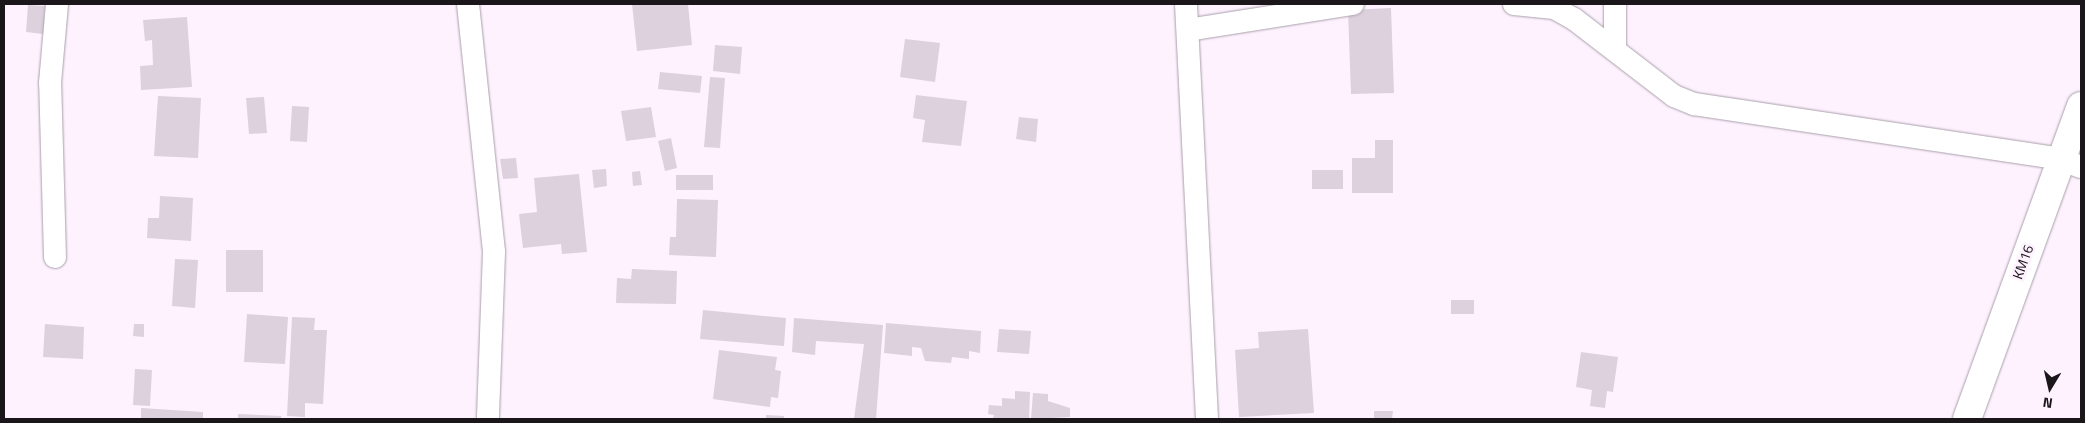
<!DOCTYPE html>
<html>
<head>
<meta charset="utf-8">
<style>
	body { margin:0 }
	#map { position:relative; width:2085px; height:423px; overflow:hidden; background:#fef2ff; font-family:"Titillium Web",sans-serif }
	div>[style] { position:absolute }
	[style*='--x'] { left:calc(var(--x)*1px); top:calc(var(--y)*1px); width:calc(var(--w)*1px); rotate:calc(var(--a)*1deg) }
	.building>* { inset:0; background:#dcd1dd }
	.roads { filter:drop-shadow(0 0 1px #a99faa) drop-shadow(0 0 1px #a99faa) }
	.street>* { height:22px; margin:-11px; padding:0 11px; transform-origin:11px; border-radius:11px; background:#fff }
	.secondary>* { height:28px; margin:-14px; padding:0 14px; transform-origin:14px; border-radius:14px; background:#fff }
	span { translate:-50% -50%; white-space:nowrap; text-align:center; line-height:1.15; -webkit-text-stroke:5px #fef2ff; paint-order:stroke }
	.street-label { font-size:14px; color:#1a161a }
	.frame { position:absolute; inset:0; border:5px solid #1a161a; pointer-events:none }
	.north { position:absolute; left:2025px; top:363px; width:50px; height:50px; -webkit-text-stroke:4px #fef2ff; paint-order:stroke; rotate:189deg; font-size:14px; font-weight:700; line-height:20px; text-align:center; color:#1a161a }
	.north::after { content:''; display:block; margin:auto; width:18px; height:22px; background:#1a161a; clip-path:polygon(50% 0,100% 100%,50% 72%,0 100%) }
</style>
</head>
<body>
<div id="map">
	<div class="building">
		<i style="clip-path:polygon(632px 4px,688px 4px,692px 45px,637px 51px)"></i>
		<i style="clip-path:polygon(28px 5px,45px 6px,43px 34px,26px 32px)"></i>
		<i style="clip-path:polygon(1391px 8px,1394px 93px,1351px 94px,1348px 10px)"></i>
		<i style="clip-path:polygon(187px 17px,192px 87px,141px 90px,140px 66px,153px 65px,152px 40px,145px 41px,143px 20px)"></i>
		<i style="clip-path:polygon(905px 39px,940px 43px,935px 82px,900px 77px)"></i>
		<i style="clip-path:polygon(715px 45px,742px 47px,740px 74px,713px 71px)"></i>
		<i style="clip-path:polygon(660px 72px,702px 76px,700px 93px,658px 89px)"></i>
		<i style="clip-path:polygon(710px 77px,725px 78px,720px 148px,704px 147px)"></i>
		<i style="clip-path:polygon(916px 95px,967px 101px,961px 146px,922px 142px,925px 120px,913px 118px)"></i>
		<i style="clip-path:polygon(158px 96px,201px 98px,198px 158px,154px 156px)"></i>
		<i style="clip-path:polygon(264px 97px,267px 133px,249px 134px,246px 98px)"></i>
		<i style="clip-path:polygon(292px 106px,309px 107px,307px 142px,290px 141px)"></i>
		<i style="clip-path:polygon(651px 107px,656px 137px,626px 141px,621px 111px)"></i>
		<i style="clip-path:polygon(1019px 117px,1038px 119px,1036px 142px,1016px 139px)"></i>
		<i style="clip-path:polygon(671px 138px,677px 168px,665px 171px,658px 141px)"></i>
		<i style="clip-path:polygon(1375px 140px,1393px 140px,1393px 193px,1352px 193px,1352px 158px,1375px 158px)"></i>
		<i style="clip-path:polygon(516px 158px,518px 178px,503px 179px,500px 159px)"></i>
		<i style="clip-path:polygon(606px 169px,607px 186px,594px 188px,592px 170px)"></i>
		<i style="clip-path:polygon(1312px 170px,1343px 170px,1343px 189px,1312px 189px)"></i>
		<i style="clip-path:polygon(640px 171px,642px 185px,633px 186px,632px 172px)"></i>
		<i style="clip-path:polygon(579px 174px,587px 252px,562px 254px,561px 244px,523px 248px,519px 214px,537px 212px,534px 178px)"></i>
		<i style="clip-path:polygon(676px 175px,713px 175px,713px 190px,676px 190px)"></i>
		<i style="clip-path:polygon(160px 196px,193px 198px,191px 241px,147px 238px,148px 218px,159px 218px)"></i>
		<i style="clip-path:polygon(677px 199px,718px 200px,716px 257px,669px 255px,670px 237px,676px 237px)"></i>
		<i style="clip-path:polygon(226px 250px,263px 250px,263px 292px,226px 292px)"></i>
		<i style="clip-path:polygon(175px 259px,198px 260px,195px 308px,172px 306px)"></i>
		<i style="clip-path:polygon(632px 269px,677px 271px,676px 304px,616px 303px,617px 278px,631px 279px)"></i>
		<i style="clip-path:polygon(1451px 300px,1474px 300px,1474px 314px,1451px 314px)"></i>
		<i style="clip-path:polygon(703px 310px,786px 318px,784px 346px,700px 339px)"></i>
		<i style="clip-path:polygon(247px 314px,288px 317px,285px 364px,244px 362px)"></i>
		<i style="clip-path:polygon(292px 317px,315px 318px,314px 330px,327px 330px,323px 404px,305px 403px,305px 417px,287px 416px)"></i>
		<i style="clip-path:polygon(794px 318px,883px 325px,876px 419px,854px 419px,864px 344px,816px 341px,815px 355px,792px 352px)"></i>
		<i style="clip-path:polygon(886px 323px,981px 331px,980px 353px,969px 351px,969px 359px,952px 357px,951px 363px,925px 361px,921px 348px,912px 347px,912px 356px,884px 353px)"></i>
		<i style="clip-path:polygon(45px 324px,84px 327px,83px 359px,43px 357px)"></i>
		<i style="clip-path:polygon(134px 324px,144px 324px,144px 337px,133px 336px)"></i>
		<i style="clip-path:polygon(999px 329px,1031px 331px,1029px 354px,997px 352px)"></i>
		<i style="clip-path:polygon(1308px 329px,1314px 413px,1239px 417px,1235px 350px,1259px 348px,1258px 332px)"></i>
		<i style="clip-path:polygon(719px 350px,777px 357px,775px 370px,781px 371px,778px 398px,771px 397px,770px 407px,713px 399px)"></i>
		<i style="clip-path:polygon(1581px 352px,1618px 357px,1613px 392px,1607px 391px,1605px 408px,1590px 406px,1592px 390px,1576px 387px)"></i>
		<i style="clip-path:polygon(135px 369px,152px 370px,150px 406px,133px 405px)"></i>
		<i style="clip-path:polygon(1015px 391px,1030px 392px,1029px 419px,993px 419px,994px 415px,988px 414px,989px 405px,1002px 406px,1002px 398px,1015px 399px)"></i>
		<i style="clip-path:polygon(1033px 393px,1048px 394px,1048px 401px,1070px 408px,1070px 417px,1031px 419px)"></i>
		<i style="clip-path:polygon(141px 408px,203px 412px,203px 419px,141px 419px)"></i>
		<i style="clip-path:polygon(1374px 411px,1393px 411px,1392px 419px,1374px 419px)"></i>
		<i style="clip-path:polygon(238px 414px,281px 416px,281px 419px,238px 419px)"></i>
		<i style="clip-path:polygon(766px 415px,784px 416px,784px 419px,766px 419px)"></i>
	</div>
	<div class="roads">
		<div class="street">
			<i style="--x:468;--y:4;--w:249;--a:84"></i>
			<i style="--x:494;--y:252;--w:167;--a:92.1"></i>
			<i style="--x:1186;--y:4;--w:416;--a:87.1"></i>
			<i style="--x:1514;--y:4;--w:40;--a:5.7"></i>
			<i style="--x:1554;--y:8;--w:23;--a:29"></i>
			<i style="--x:1574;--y:19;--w:126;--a:37.6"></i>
			<i style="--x:1674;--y:96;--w:22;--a:22"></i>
			<i style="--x:1694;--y:104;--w:370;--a:8.5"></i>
			<i style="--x:2060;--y:159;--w:22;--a:21"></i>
			<i style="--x:1188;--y:30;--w:167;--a:-9"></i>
			<i style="--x:1615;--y:50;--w:46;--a:-90"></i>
			<i style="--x:55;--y:257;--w:174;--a:-91.6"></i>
			<i style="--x:50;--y:83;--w:79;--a:-84.9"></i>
		</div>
		<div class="secondary">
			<i style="--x:1967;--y:419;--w:333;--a:-70"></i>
		</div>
	</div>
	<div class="street-label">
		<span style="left:2023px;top:262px;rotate:-70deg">KM16</span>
	</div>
	<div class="frame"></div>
	<div class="north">N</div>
</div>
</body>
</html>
